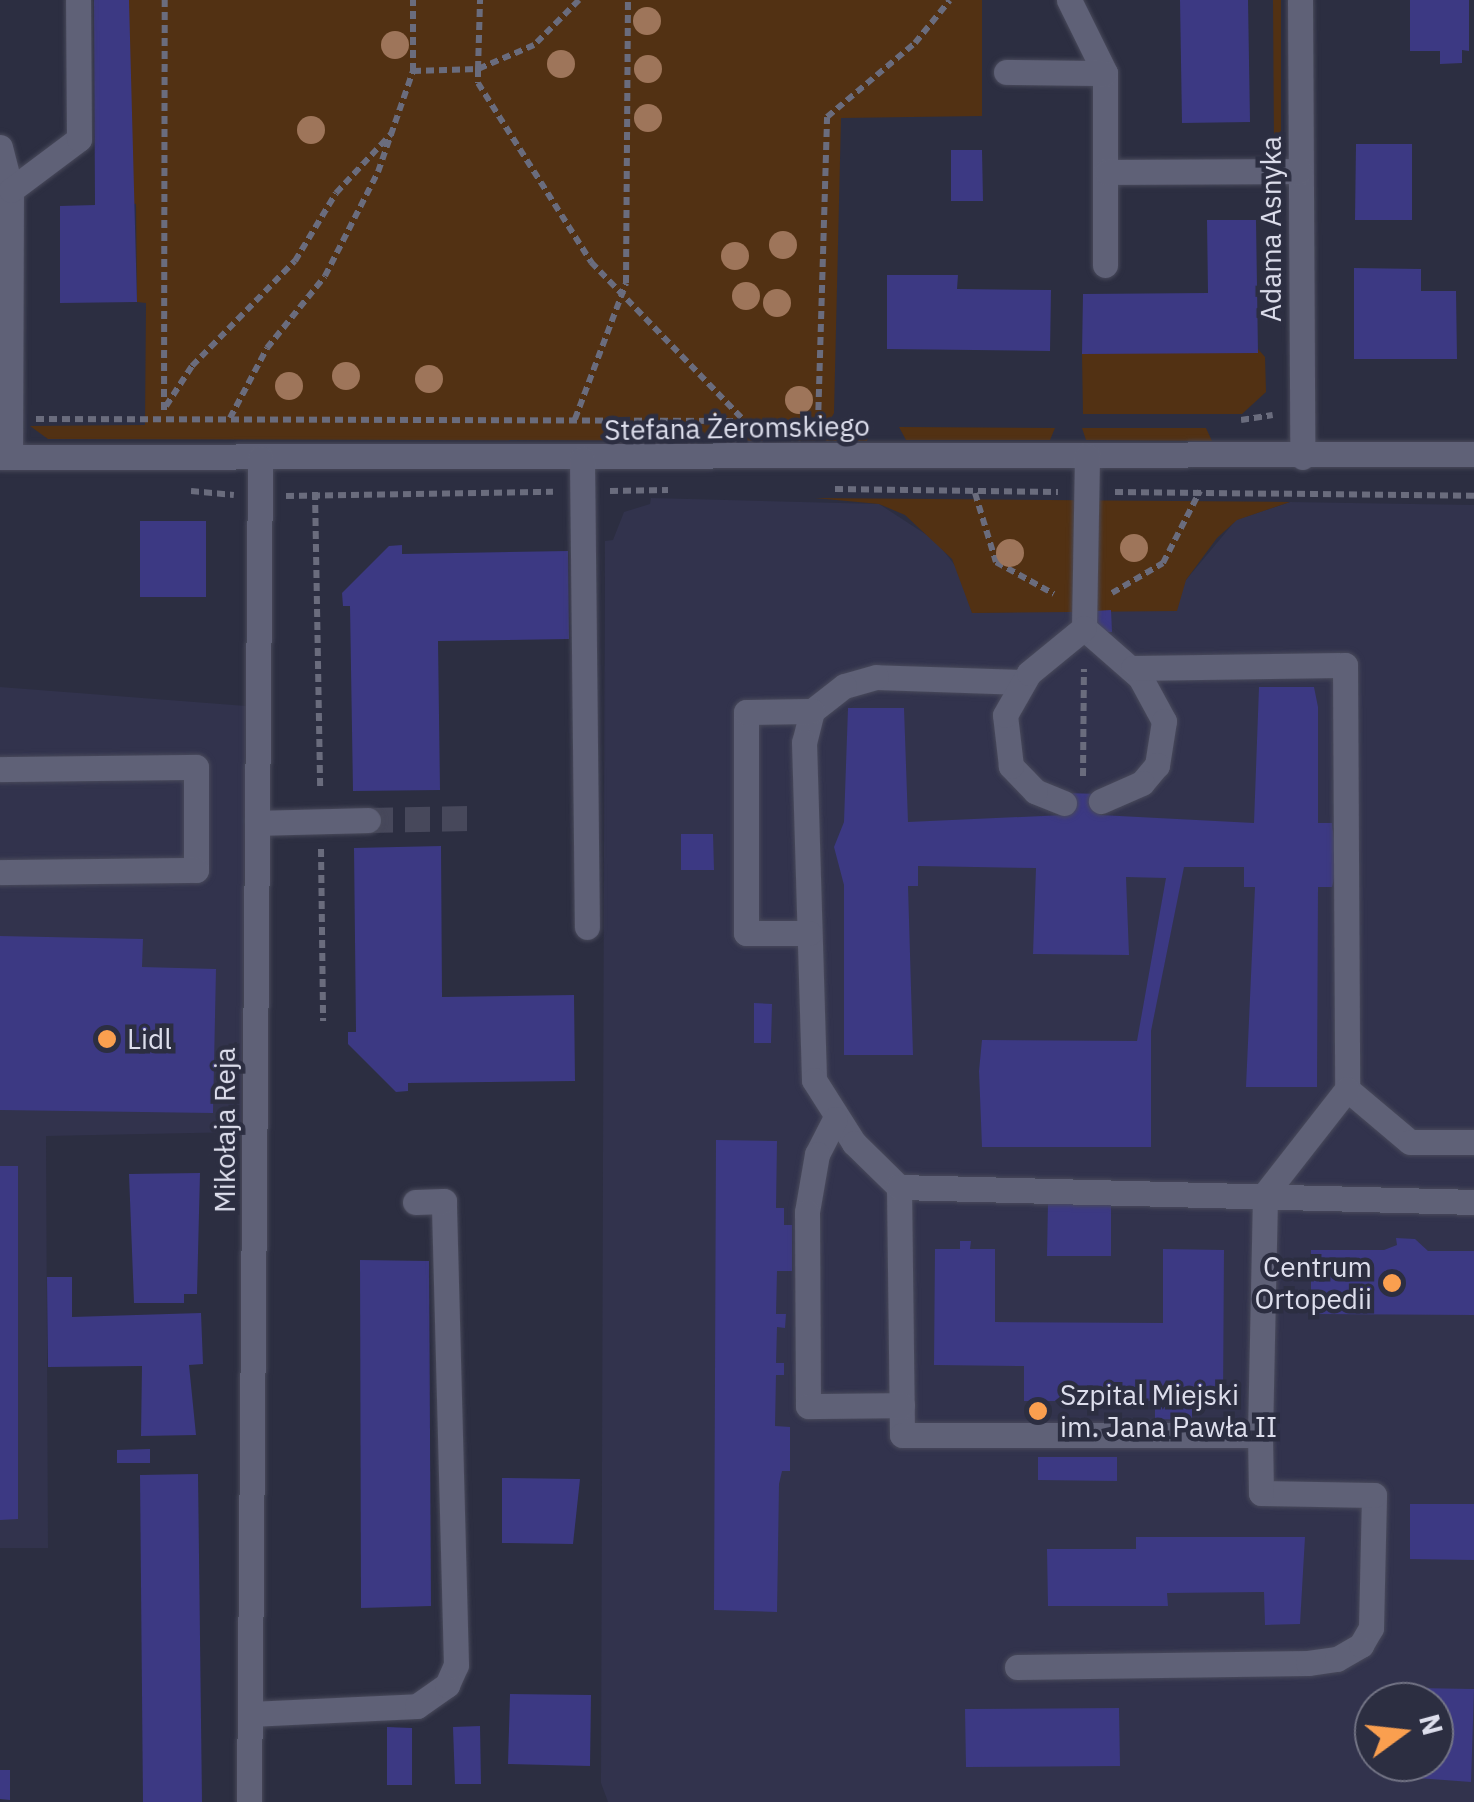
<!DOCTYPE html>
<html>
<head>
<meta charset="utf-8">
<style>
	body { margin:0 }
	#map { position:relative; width:1474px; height:1802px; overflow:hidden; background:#2c2e41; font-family:"IBM Plex Sans",sans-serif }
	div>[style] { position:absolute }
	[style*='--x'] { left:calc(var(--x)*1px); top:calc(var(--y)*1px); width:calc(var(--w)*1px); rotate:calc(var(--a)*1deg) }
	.built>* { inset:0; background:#32334d }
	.green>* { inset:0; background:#523113 }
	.building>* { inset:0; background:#3c3983 }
	.minor-tunnel>* { height:25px; margin-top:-12.5px; transform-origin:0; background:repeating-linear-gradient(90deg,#47485b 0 25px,transparent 0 37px) }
	.path>* { height:6px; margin-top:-3px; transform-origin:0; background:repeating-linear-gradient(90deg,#6a6c7d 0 8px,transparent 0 13px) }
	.roads { filter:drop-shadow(0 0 2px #494a5b) drop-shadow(0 0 2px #494a5b) }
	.minor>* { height:25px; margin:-12.5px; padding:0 12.5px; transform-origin:12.5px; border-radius:12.5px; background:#5f6177 }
	.trees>* { width:28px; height:28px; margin:-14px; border-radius:50%; background:#9e755a }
	.dots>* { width:28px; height:28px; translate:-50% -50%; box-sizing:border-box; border:5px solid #2c2e41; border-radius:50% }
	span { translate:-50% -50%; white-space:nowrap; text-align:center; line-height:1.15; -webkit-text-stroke:9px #2c2e41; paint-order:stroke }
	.street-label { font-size:28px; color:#dddeec }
	.poi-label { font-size:28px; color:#dddeec }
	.left { translate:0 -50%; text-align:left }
	.right { translate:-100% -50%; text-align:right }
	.north { position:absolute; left:1354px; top:1682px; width:100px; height:100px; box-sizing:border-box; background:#2c2e41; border:2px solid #737485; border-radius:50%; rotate:75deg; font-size:28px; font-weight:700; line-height:40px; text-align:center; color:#dddeec }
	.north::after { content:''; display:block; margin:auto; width:35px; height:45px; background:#fa9f4f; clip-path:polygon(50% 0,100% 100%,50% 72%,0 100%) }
</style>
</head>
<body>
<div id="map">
	<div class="built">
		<i style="clip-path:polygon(evenodd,651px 498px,879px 504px,936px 541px,963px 576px,972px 613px,1111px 610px,1186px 580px,1236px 520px,1290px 502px,1474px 505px,1474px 1802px,608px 1802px,601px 1783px,605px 541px,613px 540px,624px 512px,650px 504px,651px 498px,1374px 1702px,1434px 1702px,1434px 1762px,1374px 1762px,1374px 1702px)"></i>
		<i style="clip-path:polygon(0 687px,246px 706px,241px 1132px,46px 1136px,48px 1548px,0 1548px)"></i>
	</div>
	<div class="green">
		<i style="clip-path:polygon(129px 0,982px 0,982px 116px,841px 118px,834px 413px,827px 426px,871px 427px,867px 441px,48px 439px,30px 426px,145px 425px,146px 303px,137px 302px,136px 204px,130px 203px)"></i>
		<i style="clip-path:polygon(1273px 0,1281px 0,1281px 140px,1274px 146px)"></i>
		<i style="clip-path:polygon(1258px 349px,1265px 357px,1266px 392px,1242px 414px,1083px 414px,1082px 354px)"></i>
		<i style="clip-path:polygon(899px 427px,1055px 428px,1050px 440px,906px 440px)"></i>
		<i style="clip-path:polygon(1082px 428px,1206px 428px,1212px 441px,1086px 440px)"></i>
		<i style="clip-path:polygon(815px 498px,1290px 502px,1237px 520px,1217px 538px,1186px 580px,1177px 611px,972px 613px,952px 559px,905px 515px,879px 504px)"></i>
	</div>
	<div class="building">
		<i style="clip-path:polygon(94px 0,129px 0,137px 302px,60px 303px,60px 206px,95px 205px)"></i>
		<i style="clip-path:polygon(1180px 0,1248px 0,1250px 122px,1182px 123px)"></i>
		<i style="clip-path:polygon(1410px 0,1469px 0,1469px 51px,1462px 50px,1462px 63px,1440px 64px,1440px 51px,1410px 51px)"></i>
		<i style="clip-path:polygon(1356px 144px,1412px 144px,1412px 220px,1355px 220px)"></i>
		<i style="clip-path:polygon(951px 150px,982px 150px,983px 201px,951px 201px)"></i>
		<i style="clip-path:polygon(1207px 220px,1256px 220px,1258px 353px,1082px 354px,1083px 294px,1208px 293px)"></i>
		<i style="clip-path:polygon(1354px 268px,1421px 269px,1421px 291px,1456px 291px,1457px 359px,1354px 359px)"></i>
		<i style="clip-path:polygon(887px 275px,958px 275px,957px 289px,1051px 290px,1050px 351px,887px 349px)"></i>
		<i style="clip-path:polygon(140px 521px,206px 521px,206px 597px,140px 597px)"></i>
		<i style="clip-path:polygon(402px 545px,402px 554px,568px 551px,569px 639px,438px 641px,440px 790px,353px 791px,350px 606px,343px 606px,342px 593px,389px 546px)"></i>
		<i style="clip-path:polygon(1111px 610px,1112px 632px,1095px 633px,1094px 611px)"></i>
		<i style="clip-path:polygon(1259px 687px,1314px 687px,1318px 707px,1318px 823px,1332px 823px,1337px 867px,1332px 887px,1318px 887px,1317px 1087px,1246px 1087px,1255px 887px,1244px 887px,1244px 867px,1184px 867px,1151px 1031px,1151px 1147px,982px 1147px,979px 1071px,982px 1040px,1137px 1041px,1166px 878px,1126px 877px,1129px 955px,1033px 954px,1036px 868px,918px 866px,918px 886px,908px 886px,913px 1055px,844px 1055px,844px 885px,834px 847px,844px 822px,848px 708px,904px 708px,908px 822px,1064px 815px,1064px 793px,1101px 794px,1100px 815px,1254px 823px)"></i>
		<i style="clip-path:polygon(681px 834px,713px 834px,714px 870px,681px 870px)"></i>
		<i style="clip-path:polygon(441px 846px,442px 997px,574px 995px,575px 1081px,408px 1083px,408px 1091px,396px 1092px,348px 1044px,348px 1032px,356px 1032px,354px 848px)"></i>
		<i style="clip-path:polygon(0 936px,143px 939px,142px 967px,216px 969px,213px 1113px,0 1110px)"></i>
		<i style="clip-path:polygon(754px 1003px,772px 1004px,771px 1043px,754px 1043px)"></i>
		<i style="clip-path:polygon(716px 1140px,777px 1141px,776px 1208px,784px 1208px,784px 1225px,792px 1225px,792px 1271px,777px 1271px,776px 1314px,786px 1314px,785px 1328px,777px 1327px,776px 1363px,784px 1363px,784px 1375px,776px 1375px,775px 1426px,790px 1427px,790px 1471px,782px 1471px,779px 1484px,777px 1612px,714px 1610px)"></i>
		<i style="clip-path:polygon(0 1166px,18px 1166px,18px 1519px,0 1520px)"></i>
		<i style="clip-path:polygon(200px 1173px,197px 1294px,184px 1294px,184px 1303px,134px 1303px,129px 1174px)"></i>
		<i style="clip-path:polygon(1048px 1202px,1111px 1202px,1111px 1256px,1047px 1256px)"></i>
		<i style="clip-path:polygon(1396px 1238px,1415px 1239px,1428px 1251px,1474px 1251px,1474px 1315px,1311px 1314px,1311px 1250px,1384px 1250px,1397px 1245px)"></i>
		<i style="clip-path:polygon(960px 1241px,971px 1241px,970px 1249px,995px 1249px,995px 1322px,1163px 1323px,1163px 1249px,1224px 1250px,1223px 1402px,1192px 1402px,1192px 1420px,1155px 1419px,1155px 1401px,1024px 1401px,1024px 1366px,934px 1365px,935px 1249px,960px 1249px)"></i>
		<i style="clip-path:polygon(360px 1260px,429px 1261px,431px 1606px,361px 1608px)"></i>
		<i style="clip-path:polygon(47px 1277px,72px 1277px,72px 1317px,201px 1313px,203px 1364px,189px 1365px,196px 1435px,141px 1436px,142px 1366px,48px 1367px)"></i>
		<i style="clip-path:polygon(150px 1449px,150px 1463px,117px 1463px,117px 1450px)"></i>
		<i style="clip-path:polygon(1038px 1457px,1117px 1457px,1117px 1481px,1038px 1480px)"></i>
		<i style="clip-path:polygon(198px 1474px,202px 1802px,143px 1802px,140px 1475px)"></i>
		<i style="clip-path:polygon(502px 1478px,580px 1479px,573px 1544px,502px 1543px)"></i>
		<i style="clip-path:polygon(1410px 1504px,1474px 1504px,1474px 1560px,1410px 1559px)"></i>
		<i style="clip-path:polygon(1136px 1537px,1305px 1537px,1300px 1624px,1265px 1625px,1264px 1592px,1167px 1593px,1168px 1606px,1048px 1606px,1047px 1549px,1136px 1549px)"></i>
		<i style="clip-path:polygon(1415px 1688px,1474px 1689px,1471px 1782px,1417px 1778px,1417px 1762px,1434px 1762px,1434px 1702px,1415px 1702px)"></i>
		<i style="clip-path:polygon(510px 1694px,591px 1695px,590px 1766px,508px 1764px)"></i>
		<i style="clip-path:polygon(1119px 1708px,1120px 1766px,966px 1767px,965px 1709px)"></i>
		<i style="clip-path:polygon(480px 1726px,481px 1784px,455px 1784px,453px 1727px)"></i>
		<i style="clip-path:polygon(387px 1727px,412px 1728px,412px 1785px,387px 1785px)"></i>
		<i style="clip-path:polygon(0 1770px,10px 1770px,10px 1800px,0 1799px)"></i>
	</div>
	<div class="minor-tunnel">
		<i style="--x:368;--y:820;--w:102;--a:-1.1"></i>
	</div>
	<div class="path">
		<i style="--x:579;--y:0;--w:64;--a:135"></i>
		<i style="--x:534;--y:45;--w:61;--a:156.8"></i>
		<i style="--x:478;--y:69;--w:14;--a:90"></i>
		<i style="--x:478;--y:83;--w:212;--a:57.7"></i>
		<i style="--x:591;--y:262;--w:232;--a:46"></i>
		<i style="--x:413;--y:71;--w:65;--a:-1.8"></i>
		<i style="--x:478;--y:69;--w:69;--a:-88.3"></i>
		<i style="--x:166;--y:406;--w:48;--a:-57"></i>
		<i style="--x:192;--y:366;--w:147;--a:-45.6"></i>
		<i style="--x:295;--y:261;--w:79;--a:-58.9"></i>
		<i style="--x:336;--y:193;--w:82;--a:-47"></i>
		<i style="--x:164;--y:410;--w:410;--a:-89.9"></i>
		<i style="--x:230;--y:418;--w:79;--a:-62.1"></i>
		<i style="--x:267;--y:348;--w:92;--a:-51.1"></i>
		<i style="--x:325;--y:276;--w:117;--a:-63"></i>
		<i style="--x:378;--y:172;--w:107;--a:-70.9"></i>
		<i style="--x:413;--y:71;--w:71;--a:-90"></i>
		<i style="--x:36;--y:419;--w:698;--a:0.16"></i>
		<i style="--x:575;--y:419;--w:145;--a:-69.4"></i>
		<i style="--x:626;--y:283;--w:283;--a:-89.6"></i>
		<i style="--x:1241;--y:420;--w:32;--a:-9"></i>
		<i style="--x:818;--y:423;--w:306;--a:-88.3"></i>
		<i style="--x:827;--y:117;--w:115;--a:-40.1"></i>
		<i style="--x:915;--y:43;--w:55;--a:-50.9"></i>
		<i style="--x:835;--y:489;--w:223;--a:0.8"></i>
		<i style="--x:191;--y:491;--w:43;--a:5.3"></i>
		<i style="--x:610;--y:491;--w:58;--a:-1"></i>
		<i style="--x:315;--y:492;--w:299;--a:89"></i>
		<i style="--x:1115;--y:492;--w:359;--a:0.6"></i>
		<i style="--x:975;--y:493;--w:72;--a:73.1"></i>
		<i style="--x:996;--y:562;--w:66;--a:28.9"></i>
		<i style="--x:286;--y:496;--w:267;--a:-0.9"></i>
		<i style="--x:1112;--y:593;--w:59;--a:-30.5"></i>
		<i style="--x:1163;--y:563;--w:81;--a:-62.8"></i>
		<i style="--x:1083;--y:776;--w:107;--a:-89.5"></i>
		<i style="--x:321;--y:849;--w:172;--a:89.3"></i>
	</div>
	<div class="roads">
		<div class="minor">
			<i style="--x:1069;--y:0;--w:81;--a:63.7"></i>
			<i style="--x:1105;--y:73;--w:192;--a:90"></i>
			<i style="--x:1300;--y:0;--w:457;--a:89.7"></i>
			<i style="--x:1006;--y:72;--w:99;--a:0.6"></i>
			<i style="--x:0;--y:147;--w:44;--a:75.7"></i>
			<i style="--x:11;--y:190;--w:267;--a:90.2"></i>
			<i style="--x:1107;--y:172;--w:193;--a:-0.3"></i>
			<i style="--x:11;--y:190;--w:85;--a:-36.9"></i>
			<i style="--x:79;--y:139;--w:139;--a:-90.4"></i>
			<i style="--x:0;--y:457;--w:1474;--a:-0.12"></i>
			<i style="--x:582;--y:459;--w:468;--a:89.4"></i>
			<i style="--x:1084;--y:628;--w:74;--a:41.2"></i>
			<i style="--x:1140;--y:677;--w:50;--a:61.4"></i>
			<i style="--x:1164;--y:721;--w:45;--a:99"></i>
			<i style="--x:1157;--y:765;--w:23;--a:130"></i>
			<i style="--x:1142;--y:783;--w:45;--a:156.3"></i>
			<i style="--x:1084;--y:628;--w:172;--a:-89"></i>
			<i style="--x:1133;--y:668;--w:212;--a:-0.8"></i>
			<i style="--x:1345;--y:665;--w:424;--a:89.7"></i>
			<i style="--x:1347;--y:1089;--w:82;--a:40.1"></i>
			<i style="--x:1410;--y:1142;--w:64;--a:0"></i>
			<i style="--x:1023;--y:682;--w:147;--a:-178.1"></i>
			<i style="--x:876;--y:677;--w:33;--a:164"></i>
			<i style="--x:844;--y:686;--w:41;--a:142"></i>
			<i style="--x:812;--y:711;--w:32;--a:104"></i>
			<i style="--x:804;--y:742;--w:338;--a:88.3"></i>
			<i style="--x:814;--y:1080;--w:75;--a:57.6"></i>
			<i style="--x:854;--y:1143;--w:63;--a:44.4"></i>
			<i style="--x:899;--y:1187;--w:248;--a:89.3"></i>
			<i style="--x:902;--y:1435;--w:358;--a:0"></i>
			<i style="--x:1260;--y:1435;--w:241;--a:-88.8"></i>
			<i style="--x:1265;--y:1194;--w:133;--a:-52"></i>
			<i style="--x:0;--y:769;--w:196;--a:-0.6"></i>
			<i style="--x:196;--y:767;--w:103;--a:90"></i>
			<i style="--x:196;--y:870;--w:196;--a:179.4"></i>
			<i style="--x:1064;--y:803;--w:31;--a:-158"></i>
			<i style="--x:1035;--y:791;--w:35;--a:-134"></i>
			<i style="--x:1011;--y:766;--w:51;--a:-96.7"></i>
			<i style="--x:1005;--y:715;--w:48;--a:-60.3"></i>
			<i style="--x:1029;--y:673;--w:71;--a:-39.3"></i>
			<i style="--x:257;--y:823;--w:111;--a:-1.5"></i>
			<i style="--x:809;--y:933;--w:63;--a:180"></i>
			<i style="--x:746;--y:933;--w:221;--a:-90"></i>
			<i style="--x:746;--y:712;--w:66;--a:-0.9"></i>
			<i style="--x:835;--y:1119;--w:39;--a:117"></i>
			<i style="--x:817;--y:1154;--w:59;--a:99.8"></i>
			<i style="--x:807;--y:1212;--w:194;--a:89.7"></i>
			<i style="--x:808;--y:1406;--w:94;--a:-0.6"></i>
			<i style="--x:899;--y:1187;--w:575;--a:1.49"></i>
			<i style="--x:1017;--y:1667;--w:291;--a:-0.8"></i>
			<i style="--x:1308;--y:1663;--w:29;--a:-8"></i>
			<i style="--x:1337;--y:1659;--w:28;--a:-30"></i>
			<i style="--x:1361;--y:1645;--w:20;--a:-60"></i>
			<i style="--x:1371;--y:1628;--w:133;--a:-88.7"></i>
			<i style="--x:1374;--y:1495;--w:113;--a:-179"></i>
			<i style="--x:1261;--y:1493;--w:58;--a:-91"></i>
			<i style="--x:250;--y:1714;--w:167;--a:-2.7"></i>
			<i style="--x:417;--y:1706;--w:37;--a:-35"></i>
			<i style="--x:447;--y:1685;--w:22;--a:-66"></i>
			<i style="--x:456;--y:1665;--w:464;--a:-91.5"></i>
			<i style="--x:444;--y:1201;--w:29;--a:178"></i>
			<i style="--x:249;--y:1802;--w:1344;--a:-89.53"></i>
		</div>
	</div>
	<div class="trees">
		<i style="left:647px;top:21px"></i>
		<i style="left:395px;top:45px"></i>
		<i style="left:561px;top:64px"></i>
		<i style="left:648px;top:69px"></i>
		<i style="left:648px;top:118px"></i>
		<i style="left:311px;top:130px"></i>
		<i style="left:783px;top:245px"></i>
		<i style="left:735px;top:256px"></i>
		<i style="left:746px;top:296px"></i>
		<i style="left:777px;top:303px"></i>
		<i style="left:346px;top:376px"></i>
		<i style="left:429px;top:379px"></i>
		<i style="left:289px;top:386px"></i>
		<i style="left:799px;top:400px"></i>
		<i style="left:1134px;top:548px"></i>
		<i style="left:1010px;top:553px"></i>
	</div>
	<div class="dots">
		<i style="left:107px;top:1039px;background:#fa9f4f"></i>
		<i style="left:1392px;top:1283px;background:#fa9f4f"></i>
		<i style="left:1038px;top:1411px;background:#fa9f4f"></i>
	</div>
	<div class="street-label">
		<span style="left:1271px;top:229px;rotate:-90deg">Adama Asnyka</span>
		<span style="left:737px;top:428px;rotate:-1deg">Stefana Żeromskiego</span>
		<span style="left:225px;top:1130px;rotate:-90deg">Mikołaja Reja</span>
	</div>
	<div class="poi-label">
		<span class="left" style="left:127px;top:1039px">Lidl</span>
		<span class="right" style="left:1372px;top:1283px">Centrum<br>Ortopedii</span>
		<span class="left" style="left:1060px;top:1411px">Szpital Miejski<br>im. Jana Pawła II</span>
	</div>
	<div class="north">N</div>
</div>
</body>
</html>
